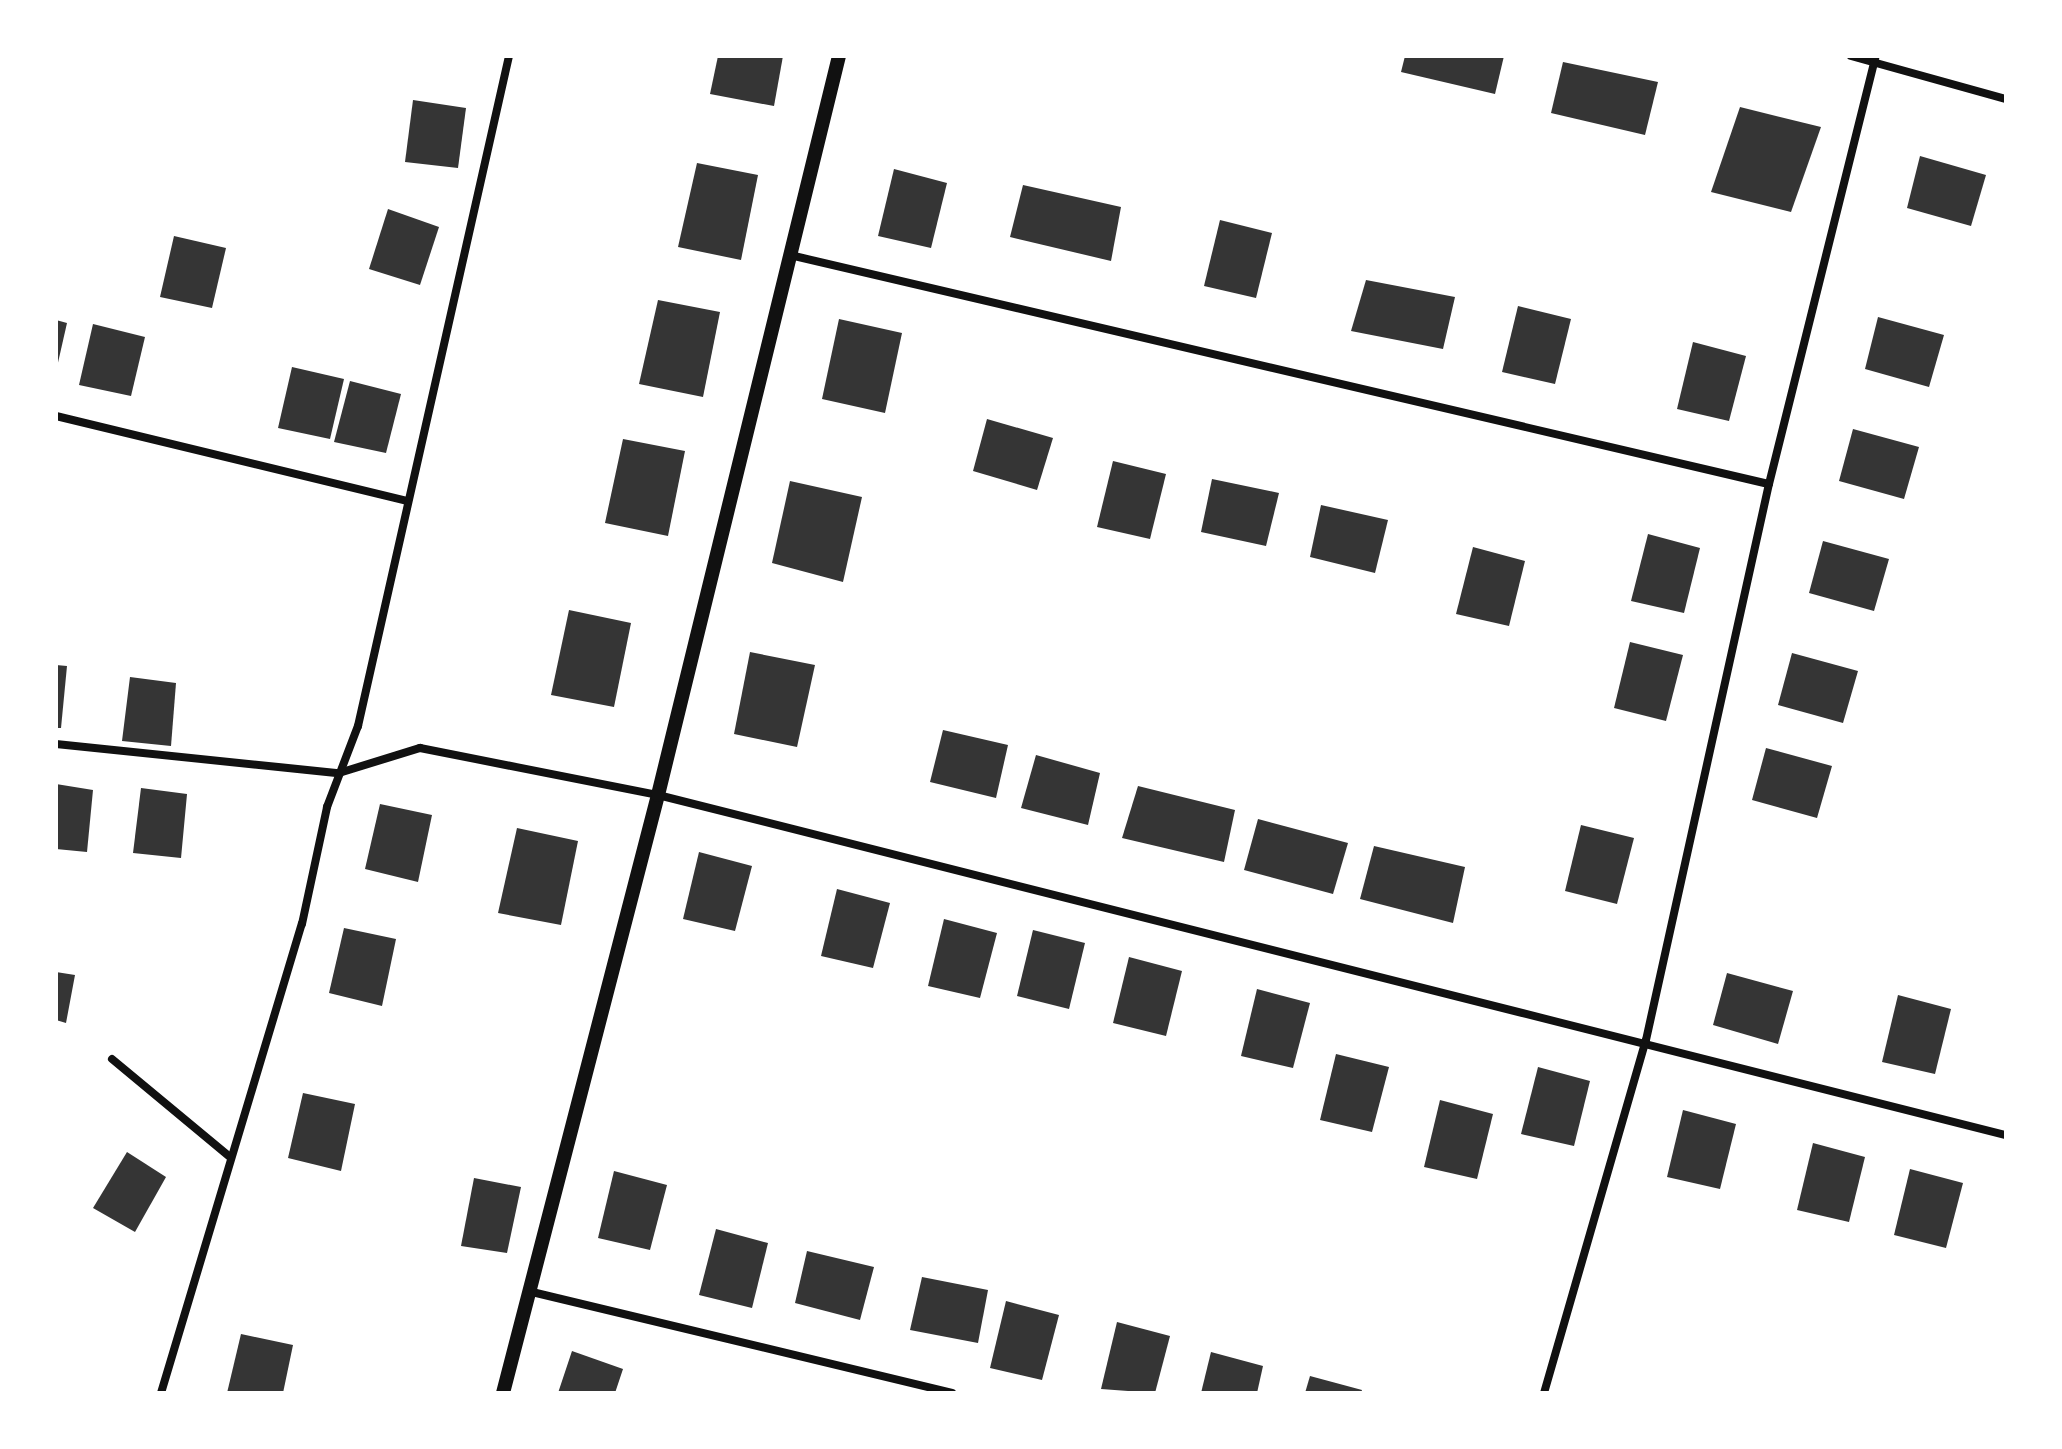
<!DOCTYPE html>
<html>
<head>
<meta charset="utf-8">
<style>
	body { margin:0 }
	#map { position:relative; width:2062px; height:1449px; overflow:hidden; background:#fff; font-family:"Nunito Sans",sans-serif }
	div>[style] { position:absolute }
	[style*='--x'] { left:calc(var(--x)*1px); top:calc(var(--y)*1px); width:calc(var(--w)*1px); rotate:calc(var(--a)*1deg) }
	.building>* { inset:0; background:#353535 }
	.minor>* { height:8px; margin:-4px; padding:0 4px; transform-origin:4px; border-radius:4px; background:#111 }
	.tertiary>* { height:14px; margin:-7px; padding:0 7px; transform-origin:7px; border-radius:7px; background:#111 }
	span { translate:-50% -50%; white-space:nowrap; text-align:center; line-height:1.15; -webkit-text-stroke:6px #fff; paint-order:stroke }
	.frame { position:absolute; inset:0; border:58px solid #fff; pointer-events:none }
</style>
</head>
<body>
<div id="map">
	<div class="building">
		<i style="clip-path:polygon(718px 56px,783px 56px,774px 106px,710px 94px)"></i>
		<i style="clip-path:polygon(1405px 56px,1504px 56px,1495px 94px,1401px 72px)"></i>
		<i style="clip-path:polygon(1563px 62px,1658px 82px,1645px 135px,1551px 113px)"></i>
		<i style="clip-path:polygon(413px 100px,466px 108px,458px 168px,405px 162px)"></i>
		<i style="clip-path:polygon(1740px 107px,1821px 127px,1791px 212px,1711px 192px)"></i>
		<i style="clip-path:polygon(1920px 156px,1986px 175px,1971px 226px,1907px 208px)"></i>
		<i style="clip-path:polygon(697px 163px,758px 175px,741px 260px,678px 247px)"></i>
		<i style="clip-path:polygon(894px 169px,947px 183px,931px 248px,878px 236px)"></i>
		<i style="clip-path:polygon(1023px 185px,1121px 207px,1111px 261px,1010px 237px)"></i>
		<i style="clip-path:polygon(388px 209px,439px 227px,420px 285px,369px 269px)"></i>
		<i style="clip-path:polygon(1220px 220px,1272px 233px,1256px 298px,1204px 286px)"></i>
		<i style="clip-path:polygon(174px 236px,226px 248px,212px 308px,160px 297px)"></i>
		<i style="clip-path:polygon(1366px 280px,1455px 297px,1443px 349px,1351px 331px)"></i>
		<i style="clip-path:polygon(658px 300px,720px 312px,703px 397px,639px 384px)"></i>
		<i style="clip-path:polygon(1518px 306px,1571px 319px,1555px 384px,1502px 372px)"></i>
		<i style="clip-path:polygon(1878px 317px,1944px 335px,1929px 387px,1865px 369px)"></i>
		<i style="clip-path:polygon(839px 319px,902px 333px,885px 413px,822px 399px)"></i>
		<i style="clip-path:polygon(56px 320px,67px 323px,57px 367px,56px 367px)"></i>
		<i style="clip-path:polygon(93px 324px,145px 337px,131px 396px,79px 385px)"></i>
		<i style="clip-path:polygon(1693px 342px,1746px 356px,1729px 421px,1677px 409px)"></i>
		<i style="clip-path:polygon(292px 367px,344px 379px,330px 439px,278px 428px)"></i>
		<i style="clip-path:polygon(350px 381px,401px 394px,386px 453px,334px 442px)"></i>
		<i style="clip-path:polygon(987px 419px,1053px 438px,1037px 490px,973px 471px)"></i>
		<i style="clip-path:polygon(1853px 429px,1919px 447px,1904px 499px,1839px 481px)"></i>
		<i style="clip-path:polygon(623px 439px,685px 451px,668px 536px,605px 523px)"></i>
		<i style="clip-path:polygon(1113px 461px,1166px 474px,1150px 539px,1097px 527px)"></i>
		<i style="clip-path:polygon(1212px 479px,1279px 493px,1266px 546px,1201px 532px)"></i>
		<i style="clip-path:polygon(790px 481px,862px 497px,843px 582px,772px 563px)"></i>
		<i style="clip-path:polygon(1321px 505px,1388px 520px,1375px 573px,1310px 557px)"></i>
		<i style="clip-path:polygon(1648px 534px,1700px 548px,1684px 613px,1631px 601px)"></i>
		<i style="clip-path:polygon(1823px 541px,1889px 559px,1874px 611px,1809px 593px)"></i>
		<i style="clip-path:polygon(1473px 547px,1525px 561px,1509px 626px,1456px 614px)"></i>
		<i style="clip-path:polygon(569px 610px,631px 623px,614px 707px,551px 695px)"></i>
		<i style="clip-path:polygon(1630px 642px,1683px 655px,1666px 721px,1614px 708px)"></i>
		<i style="clip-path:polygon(750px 652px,815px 665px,797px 747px,734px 734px)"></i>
		<i style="clip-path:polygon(1792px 653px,1858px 671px,1843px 723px,1778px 705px)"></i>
		<i style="clip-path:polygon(56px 665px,67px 666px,61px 728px,56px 728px)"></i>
		<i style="clip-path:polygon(130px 677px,176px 683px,171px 746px,122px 741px)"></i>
		<i style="clip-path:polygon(943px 730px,1008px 745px,996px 798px,930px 782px)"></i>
		<i style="clip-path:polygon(1766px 748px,1832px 766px,1817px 818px,1752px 800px)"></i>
		<i style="clip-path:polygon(1036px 755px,1100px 773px,1088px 825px,1021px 808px)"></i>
		<i style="clip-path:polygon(56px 784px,93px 790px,87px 852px,56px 849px)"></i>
		<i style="clip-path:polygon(1138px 786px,1235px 810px,1224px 862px,1122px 838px)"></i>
		<i style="clip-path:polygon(141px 788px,187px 794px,181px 858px,133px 853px)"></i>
		<i style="clip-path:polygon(380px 804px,432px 815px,418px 882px,365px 869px)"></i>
		<i style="clip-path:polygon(1258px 819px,1348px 843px,1333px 894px,1244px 870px)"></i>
		<i style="clip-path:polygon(1581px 825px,1634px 838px,1617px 904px,1565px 891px)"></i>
		<i style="clip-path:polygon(517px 828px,578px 841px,561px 925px,498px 913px)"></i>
		<i style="clip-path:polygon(1374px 846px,1465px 867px,1453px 923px,1360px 899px)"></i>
		<i style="clip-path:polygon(699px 852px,752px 866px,735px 931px,683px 919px)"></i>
		<i style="clip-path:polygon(837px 889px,890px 903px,873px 968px,821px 956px)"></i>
		<i style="clip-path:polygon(944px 919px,997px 933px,980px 998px,928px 986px)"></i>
		<i style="clip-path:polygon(344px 928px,396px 939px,382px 1006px,329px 993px)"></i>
		<i style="clip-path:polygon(1033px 930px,1085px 943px,1069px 1009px,1017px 996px)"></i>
		<i style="clip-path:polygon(1129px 957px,1182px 971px,1166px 1036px,1113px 1023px)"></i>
		<i style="clip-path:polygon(56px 972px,75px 975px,66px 1023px,56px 1020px)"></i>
		<i style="clip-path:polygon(1727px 973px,1793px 991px,1778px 1044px,1713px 1025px)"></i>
		<i style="clip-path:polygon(1257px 989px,1310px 1003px,1293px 1068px,1241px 1056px)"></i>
		<i style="clip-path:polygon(1898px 995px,1951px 1009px,1935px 1074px,1882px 1062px)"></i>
		<i style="clip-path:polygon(1336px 1054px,1389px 1067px,1372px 1132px,1320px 1120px)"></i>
		<i style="clip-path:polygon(1538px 1067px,1590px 1081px,1574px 1146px,1521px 1134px)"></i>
		<i style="clip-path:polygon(303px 1093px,355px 1104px,341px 1171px,288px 1158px)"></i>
		<i style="clip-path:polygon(1440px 1100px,1493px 1114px,1477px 1179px,1424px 1167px)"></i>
		<i style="clip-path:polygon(1683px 1110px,1736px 1124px,1720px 1189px,1667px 1177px)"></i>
		<i style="clip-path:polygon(1813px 1143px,1865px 1157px,1849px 1222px,1797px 1210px)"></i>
		<i style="clip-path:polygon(127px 1152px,166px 1177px,135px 1232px,93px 1208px)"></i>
		<i style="clip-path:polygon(1910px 1169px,1963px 1183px,1946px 1248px,1894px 1235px)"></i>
		<i style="clip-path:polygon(614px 1171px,667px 1185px,650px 1250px,598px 1238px)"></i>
		<i style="clip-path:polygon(474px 1178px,521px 1187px,507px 1253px,461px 1246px)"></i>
		<i style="clip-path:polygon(716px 1229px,768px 1243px,752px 1308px,699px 1295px)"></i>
		<i style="clip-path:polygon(807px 1251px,874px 1267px,860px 1320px,795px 1303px)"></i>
		<i style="clip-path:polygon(922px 1277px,988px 1290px,978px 1343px,910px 1330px)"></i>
		<i style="clip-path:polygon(1006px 1301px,1059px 1315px,1042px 1380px,990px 1368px)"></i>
		<i style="clip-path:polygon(1117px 1322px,1170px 1336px,1155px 1393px,1101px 1389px)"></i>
		<i style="clip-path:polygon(241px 1334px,293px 1345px,283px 1393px,227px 1393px)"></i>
		<i style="clip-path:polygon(572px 1351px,623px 1369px,615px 1393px,558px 1393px)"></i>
		<i style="clip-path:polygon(1211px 1352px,1263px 1366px,1257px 1393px,1201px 1393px)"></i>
		<i style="clip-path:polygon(1310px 1376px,1362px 1390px,1361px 1393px,1305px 1393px)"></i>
	</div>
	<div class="minor">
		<i style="--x:1851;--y:56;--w:161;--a:15.5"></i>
		<i style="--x:790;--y:255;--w:1005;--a:13.17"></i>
		<i style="--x:56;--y:416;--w:362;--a:13.6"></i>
		<i style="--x:56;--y:744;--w:284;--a:5.9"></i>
		<i style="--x:339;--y:773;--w:85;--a:-17.2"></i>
		<i style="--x:420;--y:748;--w:243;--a:11.2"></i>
		<i style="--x:658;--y:795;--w:1390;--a:14.16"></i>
		<i style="--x:112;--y:1059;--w:152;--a:39.7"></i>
		<i style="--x:532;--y:1292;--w:432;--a:13.5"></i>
		<i style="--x:161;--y:1393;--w:490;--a:-73.3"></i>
		<i style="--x:302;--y:924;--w:120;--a:-77.9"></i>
		<i style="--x:327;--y:807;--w:87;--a:-69.1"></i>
		<i style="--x:358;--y:726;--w:687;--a:-77.3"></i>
		<i style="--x:1544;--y:1393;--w:367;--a:-73.9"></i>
		<i style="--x:1646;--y:1040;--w:569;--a:-77.53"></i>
		<i style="--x:1769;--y:484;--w:441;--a:-76"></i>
	</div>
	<div class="tertiary">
		<i style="--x:503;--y:1393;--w:618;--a:-75.47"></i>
		<i style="--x:658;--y:795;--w:761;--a:-76.24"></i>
	</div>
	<div class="frame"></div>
</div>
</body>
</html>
